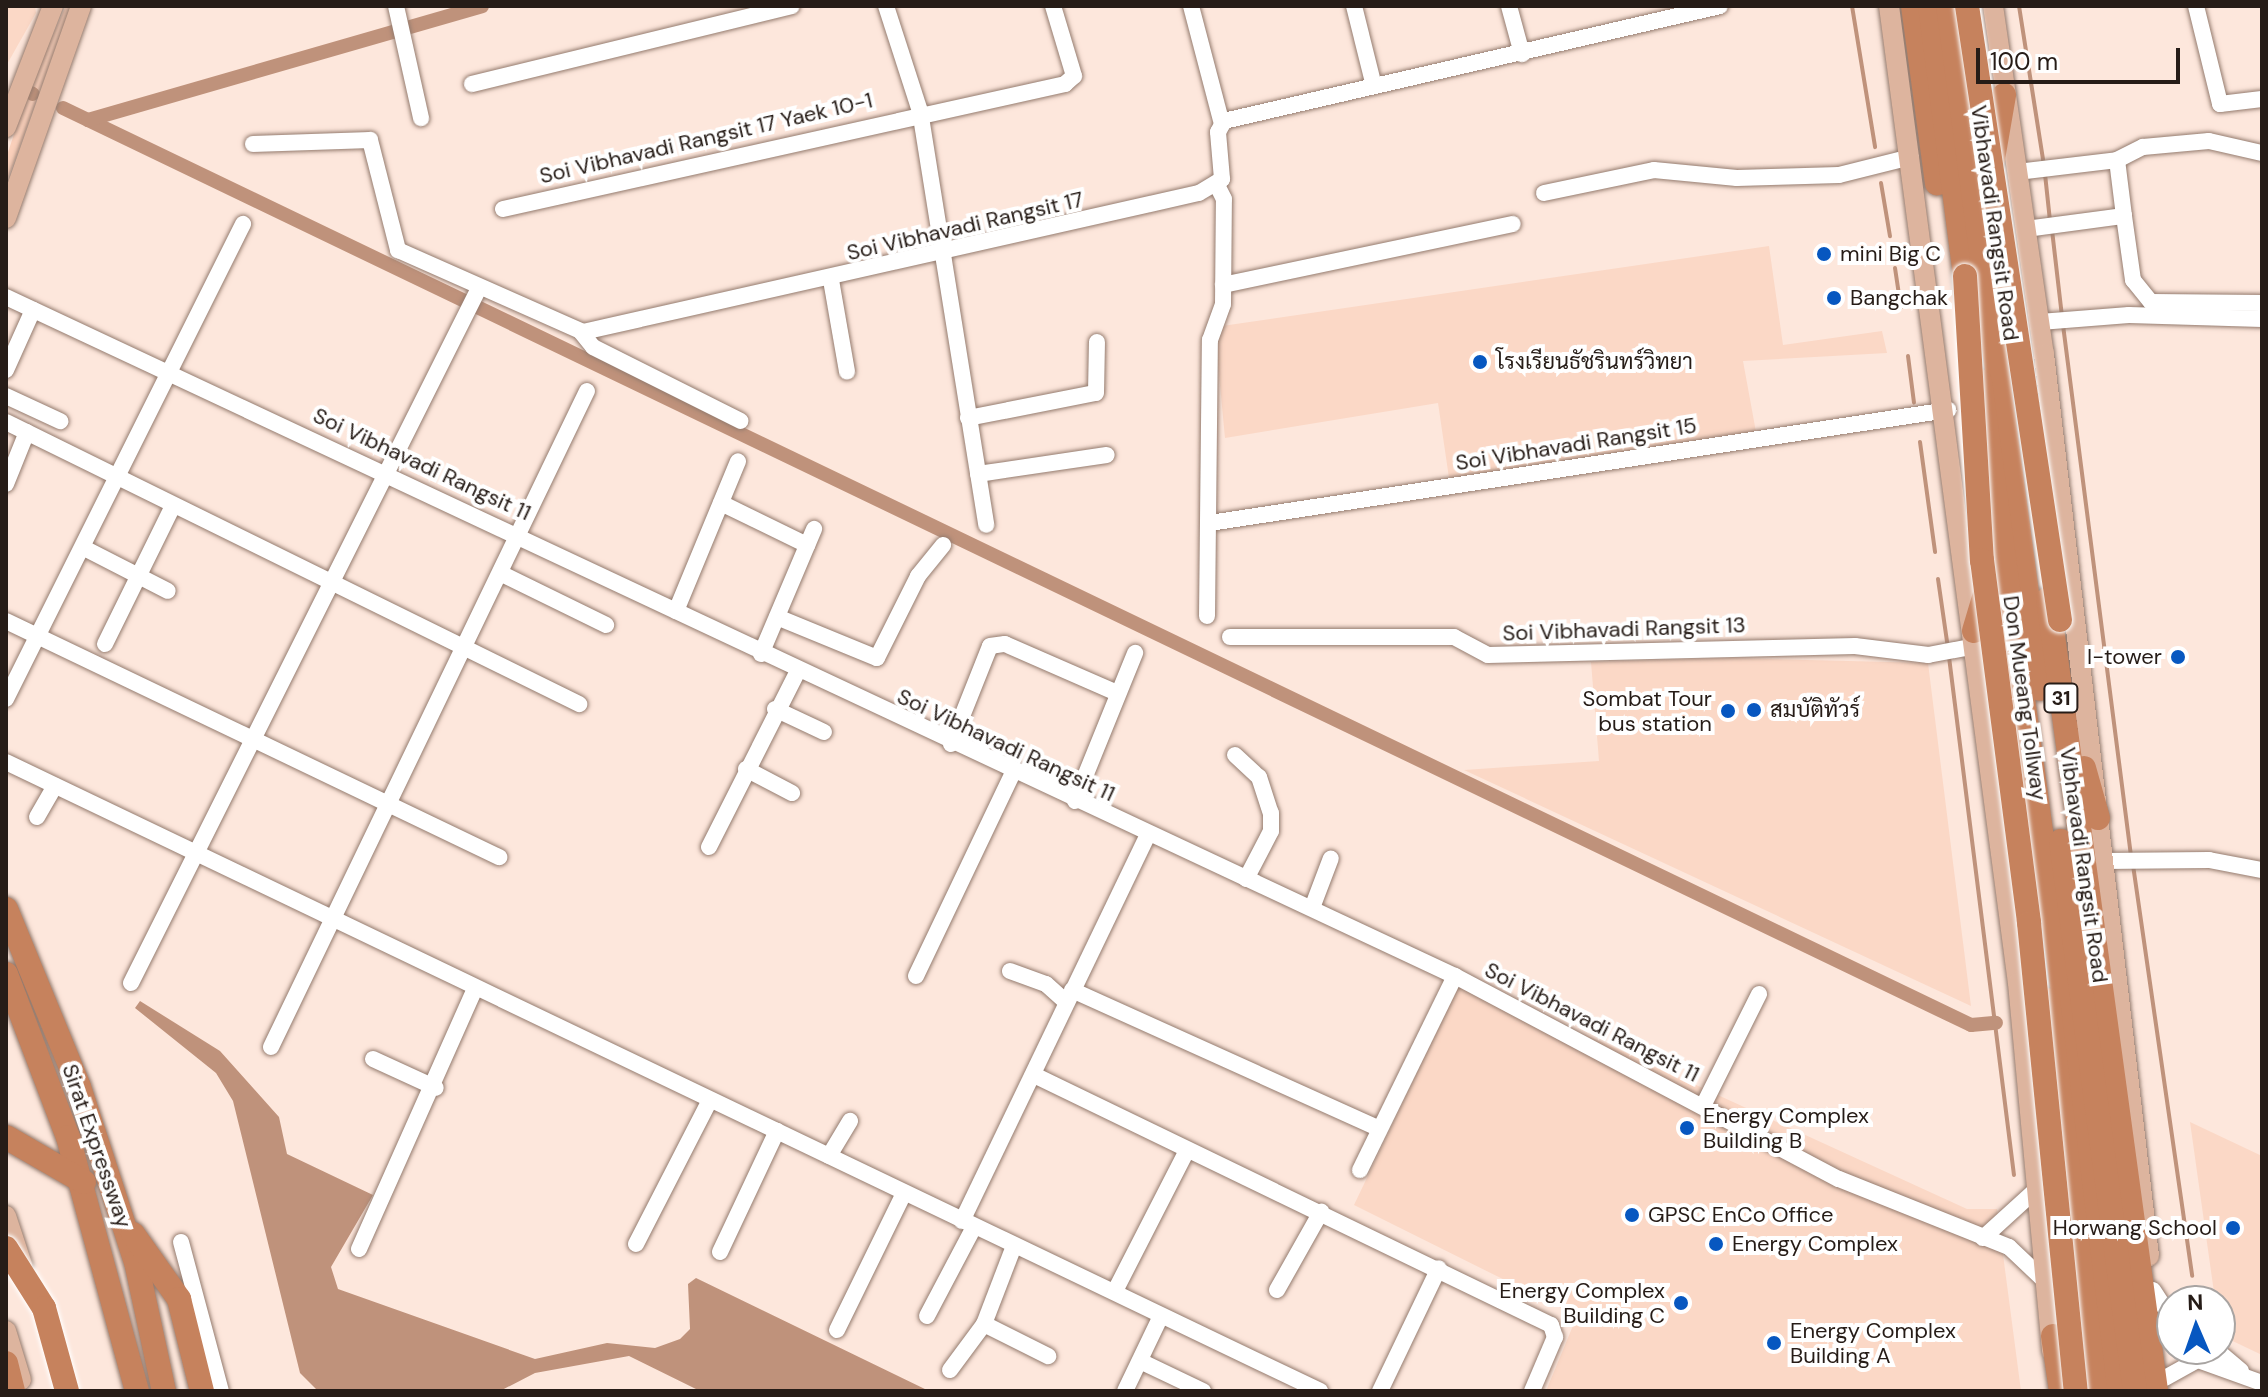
<!DOCTYPE html>
<html>
<head>
<meta charset="utf-8">
<style>
	body { margin:0 }
	#map { position:relative; width:2268px; height:1397px; overflow:hidden; background:#fde7dc; font-family:"DM Sans",Sarabun,sans-serif }
	div>[style] { position:absolute }
	[style*='--x'] { left:calc(var(--x)*1px); top:calc(var(--y)*1px); width:calc(var(--w)*1px); rotate:calc(var(--a)*1deg) }
	.built>* { inset:0; background:#fbd8c6 }
	.green>* { inset:0; background:#fad0bb }
	.water>* { inset:0; background:#bf927b }
	.stream>* { height:4px; margin:-2px; padding:0 2px; transform-origin:2px; border-radius:2px; background:#bf927b }
	.canal>* { height:14px; margin:-7px; padding:0 7px; transform-origin:7px; border-radius:7px; background:#bf927b }
	.roads { filter:drop-shadow(0 0 2px #947b6e) drop-shadow(0 0 2px #947b6e) }
	.minor>* { height:16px; margin:-8px; padding:0 8px; transform-origin:8px; border-radius:8px; background:#fff }
	.major>* { height:20px; margin:-10px; padding:0 10px; transform-origin:10px; border-radius:10px; background:#ddb49e }
	.highway>* { height:24px; margin:-12px; padding:0 12px; transform-origin:12px; border-radius:12px; background:#c6825d }
	.bridges { filter:drop-shadow(0 0 2px #fff) drop-shadow(0 0 2px #fff) }
	.highway-bridge>* { height:24px; margin:-12px; padding:0 12px; transform-origin:12px; border-radius:12px; background:#c6825d }
	.dots>* { width:22px; height:22px; translate:-50% -50%; box-sizing:border-box; border:4px solid #fff; border-radius:50% }
	span { translate:-50% -50%; white-space:nowrap; text-align:center; line-height:1.15; -webkit-text-stroke:8px #fff; paint-order:stroke }
	.shield-label span { padding:2px 6px; background:#fff; border:2px solid; border-radius:6px; -webkit-text-stroke-width:0 }
	.shield-label { font-size:20px; color:#261c17; font-weight:700 }
	.street-label { font-size:22px; color:#261c17 }
	.poi-label { font-size:22px; color:#261c17 }
	.left { translate:0 -50%; text-align:left }
	.right { translate:-100% -50%; text-align:right }
	.frame { position:absolute; inset:0; border:8px solid #261c17; pointer-events:none }
	.north { position:absolute; left:2156px; top:1285px; width:80px; height:80px; box-sizing:border-box; background:#fff; border:2px solid #a8a4a2; border-radius:50%; rotate:358deg; font-size:22px; font-weight:700; line-height:32px; text-align:center; color:#261c17 }
	.north::after { content:''; display:block; margin:auto; width:28px; height:36px; background:#0757c0; clip-path:polygon(50% 0,100% 100%,50% 72%,0 100%) }
	.scale { position:absolute; left:1976px; top:48px; width:204px; height:36px; box-sizing:border-box; border:4px solid #261c17; border-top:0; padding-left:10px; font-size:24px; line-height:28px; white-space:nowrap; color:#261c17; -webkit-text-stroke:6px #fff; paint-order:stroke }
</style>
</head>
<body>
<div id="map">
	<div class="built">
		<i style="clip-path:polygon(6px 6px,35px 6px,36px 13px,6px 66px)"></i>
		<i style="clip-path:polygon(1769px 246px,1783px 345px,1882px 331px,1887px 353px,1743px 361px,1756px 432px,1449px 478px,1438px 403px,1225px 438px,1216px 343px,1222px 326px)"></i>
		<i style="clip-path:polygon(1731px 658px,1928px 663px,1971px 1006px,1464px 770px,1599px 761px,1591px 662px)"></i>
		<i style="clip-path:polygon(1458px 987px,1600px 1041px,1967px 1209px,1997px 1209px,2021px 1391px,1546px 1391px,1577px 1316px,1354px 1205px)"></i>
		<i style="clip-path:polygon(2190px 1122px,2262px 1156px,2262px 1355px,2220px 1335px)"></i>
	</div>
	<div class="green">
		<i style="clip-path:polygon(66px 6px,71px 6px,6px 184px,6px 158px,32px 81px)"></i>
	</div>
	<div class="water">
		<i style="clip-path:polygon(140px 1001px,220px 1051px,279px 1117px,287px 1154px,373px 1195px,331px 1267px,338px 1289px,535px 1359px,607px 1343px,655px 1348px,680px 1339px,690px 1329px,688px 1284px,696px 1278px,929px 1391px,700px 1391px,629px 1356px,535px 1373px,500px 1391px,318px 1391px,300px 1373px,233px 1101px,216px 1073px,135px 1008px)"></i>
	</div>
	<div class="stream">
		<i style="--x:1852;--y:6;--w:143;--a:80.7"></i>
		<i style="--x:2019;--y:6;--w:162;--a:81.1"></i>
		<i style="--x:2045;--y:174;--w:47;--a:83.9"></i>
		<i style="--x:1881;--y:183;--w:54;--a:80.4"></i>
		<i style="--x:2052;--y:230;--w:87;--a:83.4"></i>
		<i style="--x:1895;--y:268;--w:40;--a:81.5"></i>
		<i style="--x:2063;--y:325;--w:535;--a:82.7"></i>
		<i style="--x:1908;--y:356;--w:47;--a:82.7"></i>
		<i style="--x:1920;--y:442;--w:111;--a:82.2"></i>
		<i style="--x:1938;--y:579;--w:70;--a:81.8"></i>
		<i style="--x:1949;--y:657;--w:522;--a:82.85"></i>
		<i style="--x:2133;--y:865;--w:415;--a:81.8"></i>
	</div>
	<div class="canal">
		<i style="--x:31;--y:93;--w:2;--a:27"></i>
		<i style="--x:63;--y:108;--w:2117;--a:25.67"></i>
		<i style="--x:1971;--y:1025;--w:25;--a:-5"></i>
		<i style="--x:88;--y:120;--w:410;--a:-16.1"></i>
	</div>
	<div class="roads">
		<div class="minor">
			<i style="--x:396;--y:6;--w:115;--a:77.4"></i>
			<i style="--x:886;--y:6;--w:110;--a:72.1"></i>
			<i style="--x:920;--y:111;--w:419;--a:80.9"></i>
			<i style="--x:1191;--y:6;--w:122;--a:75.3"></i>
			<i style="--x:1354;--y:6;--w:82;--a:76"></i>
			<i style="--x:1509;--y:6;--w:50;--a:74.8"></i>
			<i style="--x:2196;--y:6;--w:101;--a:76.2"></i>
			<i style="--x:2220;--y:104;--w:42;--a:-6.8"></i>
			<i style="--x:472;--y:84;--w:329;--a:-13.7"></i>
			<i style="--x:253;--y:144;--w:117;--a:-2"></i>
			<i style="--x:370;--y:140;--w:114;--a:75.7"></i>
			<i style="--x:398;--y:250;--w:202;--a:23.9"></i>
			<i style="--x:583;--y:332;--w:631;--a:-12.72"></i>
			<i style="--x:1199;--y:193;--w:27;--a:-31"></i>
			<i style="--x:1222;--y:179;--w:47;--a:-94.9"></i>
			<i style="--x:1218;--y:132;--w:13;--a:-61"></i>
			<i style="--x:1224;--y:121;--w:509;--a:-13.05"></i>
			<i style="--x:2017;--y:172;--w:101;--a:-6.8"></i>
			<i style="--x:1544;--y:193;--w:112;--a:-11.8"></i>
			<i style="--x:1654;--y:170;--w:83;--a:5.5"></i>
			<i style="--x:1737;--y:178;--w:102;--a:-1.7"></i>
			<i style="--x:1839;--y:175;--w:74;--a:-14"></i>
			<i style="--x:503;--y:209;--w:576;--a:-12.54"></i>
			<i style="--x:1065;--y:84;--w:12;--a:-42"></i>
			<i style="--x:1074;--y:76;--w:73;--a:-106.7"></i>
			<i style="--x:2124;--y:216;--w:65;--a:82"></i>
			<i style="--x:2133;--y:280;--w:28;--a:51"></i>
			<i style="--x:2151;--y:302;--w:111;--a:0.5"></i>
			<i style="--x:2026;--y:229;--w:99;--a:-7.6"></i>
			<i style="--x:2124;--y:216;--w:56;--a:-97.1"></i>
			<i style="--x:2117;--y:160;--w:29;--a:-27"></i>
			<i style="--x:2143;--y:147;--w:66;--a:-5.2"></i>
			<i style="--x:2209;--y:141;--w:54;--a:12.8"></i>
			<i style="--x:831;--y:280;--w:93;--a:80.1"></i>
			<i style="--x:1223;--y:285;--w:296;--a:-11.9"></i>
			<i style="--x:6;--y:297;--w:1600;--a:25.11"></i>
			<i style="--x:1455;--y:976;--w:434;--a:27.9"></i>
			<i style="--x:1839;--y:1179;--w:183;--a:21.8"></i>
			<i style="--x:2009;--y:1247;--w:52;--a:43.5"></i>
			<i style="--x:2040;--y:322;--w:89;--a:-4.5"></i>
			<i style="--x:2129;--y:315;--w:133;--a:1.7"></i>
			<i style="--x:581;--y:332;--w:19;--a:51"></i>
			<i style="--x:593;--y:347;--w:165;--a:26.6"></i>
			<i style="--x:6;--y:370;--w:66;--a:-65.8"></i>
			<i style="--x:6;--y:396;--w:60;--a:24.8"></i>
			<i style="--x:968;--y:418;--w:130;--a:-11.1"></i>
			<i style="--x:1096;--y:393;--w:51;--a:-88.9"></i>
			<i style="--x:6;--y:422;--w:639;--a:26.2"></i>
			<i style="--x:978;--y:474;--w:130;--a:-8.4"></i>
			<i style="--x:6;--y:484;--w:56;--a:-68"></i>
			<i style="--x:721;--y:503;--w:96;--a:26"></i>
			<i style="--x:1210;--y:523;--w:747;--a:-8.71"></i>
			<i style="--x:84;--y:548;--w:94;--a:27.1"></i>
			<i style="--x:502;--y:574;--w:116;--a:26.1"></i>
			<i style="--x:676;--y:611;--w:162;--a:-67.5"></i>
			<i style="--x:1207;--y:616;--w:276;--a:-89.4"></i>
			<i style="--x:1210;--y:340;--w:38;--a:-70"></i>
			<i style="--x:1223;--y:304;--w:105;--a:-89.5"></i>
			<i style="--x:1224;--y:199;--w:16;--a:-117"></i>
			<i style="--x:777;--y:617;--w:108;--a:22.3"></i>
			<i style="--x:877;--y:658;--w:92;--a:-63.4"></i>
			<i style="--x:918;--y:576;--w:40;--a:-51"></i>
			<i style="--x:6;--y:621;--w:547;--a:25.58"></i>
			<i style="--x:1230;--y:637;--w:224;--a:0"></i>
			<i style="--x:1454;--y:637;--w:38;--a:28"></i>
			<i style="--x:1488;--y:655;--w:367;--a:-1.4"></i>
			<i style="--x:1855;--y:646;--w:74;--a:7"></i>
			<i style="--x:1928;--y:655;--w:49;--a:-10.6"></i>
			<i style="--x:105;--y:644;--w:152;--a:-63.8"></i>
			<i style="--x:761;--y:654;--w:136;--a:-67"></i>
			<i style="--x:6;--y:699;--w:531;--a:-63.48"></i>
			<i style="--x:775;--y:709;--w:54;--a:25.1"></i>
			<i style="--x:951;--y:744;--w:105;--a:-68.3"></i>
			<i style="--x:990;--y:646;--w:15;--a:-8"></i>
			<i style="--x:1005;--y:644;--w:122;--a:23.6"></i>
			<i style="--x:1235;--y:755;--w:33;--a:43"></i>
			<i style="--x:1259;--y:777;--w:38;--a:72"></i>
			<i style="--x:1271;--y:813;--w:18;--a:90"></i>
			<i style="--x:1271;--y:831;--w:54;--a:117.5"></i>
			<i style="--x:6;--y:762;--w:1457;--a:25.58"></i>
			<i style="--x:746;--y:769;--w:52;--a:27.6"></i>
			<i style="--x:1075;--y:801;--w:160;--a:-67.9"></i>
			<i style="--x:37;--y:817;--w:36;--a:-60"></i>
			<i style="--x:709;--y:847;--w:197;--a:-63.2"></i>
			<i style="--x:2103;--y:861;--w:106;--a:-0.5"></i>
			<i style="--x:2209;--y:860;--w:54;--a:10.7"></i>
			<i style="--x:1312;--y:908;--w:53;--a:-69.2"></i>
			<i style="--x:1010;--y:971;--w:38;--a:20"></i>
			<i style="--x:1046;--y:984;--w:27;--a:42"></i>
			<i style="--x:916;--y:976;--w:225;--a:-64.5"></i>
			<i style="--x:131;--y:983;--w:777;--a:-63.4"></i>
			<i style="--x:1072;--y:990;--w:336;--a:24.3"></i>
			<i style="--x:271;--y:1047;--w:728;--a:-64.28"></i>
			<i style="--x:373;--y:1059;--w:69;--a:24.7"></i>
			<i style="--x:1034;--y:1075;--w:574;--a:25.81"></i>
			<i style="--x:1551;--y:1325;--w:13;--a:72"></i>
			<i style="--x:1555;--y:1337;--w:59;--a:113.1"></i>
			<i style="--x:1704;--y:1104;--w:123;--a:-63.4"></i>
			<i style="--x:829;--y:1156;--w:41;--a:-59"></i>
			<i style="--x:1360;--y:1170;--w:216;--a:-63.9"></i>
			<i style="--x:962;--y:1221;--w:427;--a:-64.3"></i>
			<i style="--x:1983;--y:1238;--w:74;--a:-42.3"></i>
			<i style="--x:181;--y:1242;--w:154;--a:75"></i>
			<i style="--x:636;--y:1244;--w:162;--a:-62.8"></i>
			<i style="--x:359;--y:1249;--w:285;--a:-66"></i>
			<i style="--x:720;--y:1252;--w:134;--a:-64.8"></i>
			<i style="--x:1277;--y:1290;--w:90;--a:-60.6"></i>
			<i style="--x:2153;--y:1290;--w:35;--a:57"></i>
			<i style="--x:1115;--y:1291;--w:158;--a:-62.9"></i>
			<i style="--x:927;--y:1316;--w:101;--a:-62.2"></i>
			<i style="--x:984;--y:1324;--w:72;--a:26.6"></i>
			<i style="--x:837;--y:1330;--w:153;--a:-63.9"></i>
			<i style="--x:2215;--y:1349;--w:34;--a:40"></i>
			<i style="--x:1140;--y:1361;--w:70;--a:25.5"></i>
			<i style="--x:950;--y:1370;--w:57;--a:-53.5"></i>
			<i style="--x:984;--y:1324;--w:84;--a:-69"></i>
			<i style="--x:2165;--y:1378;--w:38;--a:-29"></i>
			<i style="--x:2198;--y:1360;--w:68;--a:19.8"></i>
			<i style="--x:1125;--y:1391;--w:83;--a:-64.4"></i>
			<i style="--x:1380;--y:1391;--w:136;--a:-64.4"></i>
		</div>
		<div class="major">
			<i style="--x:1889;--y:6;--w:985;--a:82.48"></i>
			<i style="--x:2018;--y:983;--w:370;--a:84.7"></i>
			<i style="--x:1993;--y:6;--w:352;--a:81.7"></i>
			<i style="--x:2044;--y:354;--w:908;--a:83.36"></i>
			<i style="--x:6;--y:127;--w:130;--a:-68.8"></i>
			<i style="--x:6;--y:218;--w:225;--a:-70.5"></i>
			<i style="--x:6;--y:1216;--w:52;--a:71.9"></i>
			<i style="--x:6;--y:1331;--w:51;--a:73"></i>
		</div>
		<div class="highway">
			<i style="--x:1913;--y:6;--w:179;--a:82.3"></i>
			<i style="--x:1930;--y:6;--w:293;--a:82.6"></i>
			<i style="--x:1948;--y:6;--w:689;--a:82.33"></i>
			<i style="--x:1993;--y:159;--w:65;--a:-80.2"></i>
			<i style="--x:1980;--y:381;--w:1019;--a:82.28"></i>
			<i style="--x:2048;--y:599;--w:799;--a:82.23"></i>
			<i style="--x:1974;--y:631;--w:46;--a:-73.5"></i>
			<i style="--x:2084;--y:768;--w:52;--a:74.4"></i>
			<i style="--x:2061;--y:841;--w:555;--a:82.34"></i>
			<i style="--x:6;--y:909;--w:192;--a:67.7"></i>
			<i style="--x:79;--y:1087;--w:184;--a:72"></i>
			<i style="--x:136;--y:1262;--w:132;--a:77.8"></i>
			<i style="--x:6;--y:974;--w:174;--a:69.2"></i>
			<i style="--x:68;--y:1137;--w:263;--a:74.8"></i>
			<i style="--x:2048;--y:1000;--w:394;--a:83.1"></i>
			<i style="--x:6;--y:1137;--w:90;--a:30"></i>
			<i style="--x:133;--y:1234;--w:80;--a:54.7"></i>
			<i style="--x:179;--y:1299;--w:95;--a:76"></i>
			<i style="--x:2053;--y:1336;--w:56;--a:81.7"></i>
			<i style="--x:6;--y:1363;--w:29;--a:76"></i>
		</div>
	</div>
	<div class="bridges">
		<div class="highway-bridge">
			<i style="--x:1967;--y:6;--w:621;--a:81.39"></i>
			<i style="--x:1965;--y:276;--w:285;--a:86.6"></i>
			<i style="--x:1982;--y:560;--w:366;--a:82.6"></i>
			<i style="--x:2029;--y:923;--w:470;--a:84.3"></i>
			<i style="--x:6;--y:1248;--w:71;--a:57.7"></i>
			<i style="--x:44;--y:1308;--w:86;--a:74.5"></i>
		</div>
	</div>
	<div class="dots">
		<i style="left:1824px;top:254px;background:#0757c0"></i>
		<i style="left:1834px;top:298px;background:#0757c0"></i>
		<i style="left:1480px;top:362px;background:#0757c0"></i>
		<i style="left:2178px;top:657px;background:#0757c0"></i>
		<i style="left:1754px;top:710px;background:#0757c0"></i>
		<i style="left:1728px;top:711px;background:#0757c0"></i>
		<i style="left:1687px;top:1128px;background:#0757c0"></i>
		<i style="left:1632px;top:1215px;background:#0757c0"></i>
		<i style="left:2233px;top:1228px;background:#0757c0"></i>
		<i style="left:1716px;top:1244px;background:#0757c0"></i>
		<i style="left:1681px;top:1303px;background:#0757c0"></i>
		<i style="left:1774px;top:1343px;background:#0757c0"></i>
	</div>
	<div class="shield-label">
		<span style="left:2061px;top:698px">31</span>
	</div>
	<div class="street-label">
		<span style="left:706px;top:138px;rotate:-13deg">Soi Vibhavadi Rangsit 17 Yaek 10-1</span>
		<span style="left:1995px;top:223px;rotate:82deg">Vibhavadi Rangsit Road</span>
		<span style="left:965px;top:226px;rotate:-13deg">Soi Vibhavadi Rangsit 17</span>
		<span style="left:1576px;top:444px;rotate:-9deg">Soi Vibhavadi Rangsit 15</span>
		<span style="left:422px;top:464px;rotate:25deg">Soi Vibhavadi Rangsit 11</span>
		<span style="left:1624px;top:629px;rotate:-2deg">Soi Vibhavadi Rangsit 13</span>
		<span style="left:2025px;top:698px;rotate:82deg">Don Mueang Tollway</span>
		<span style="left:1006px;top:745px;rotate:25deg">Soi Vibhavadi Rangsit 11</span>
		<span style="left:2084px;top:865px;rotate:82deg">Vibhavadi Rangsit Road</span>
		<span style="left:1592px;top:1022px;rotate:27deg">Soi Vibhavadi Rangsit 11</span>
		<span style="left:97px;top:1146px;rotate:71deg">Sirat Expressway</span>
	</div>
	<div class="poi-label">
		<span class="left" style="left:1840px;top:254px">mini Big C</span>
		<span class="left" style="left:1850px;top:298px">Bangchak</span>
		<span class="left" style="left:1496px;top:362px">โรงเรียนธัชรินทร์วิทยา</span>
		<span class="right" style="left:2162px;top:657px">I-tower</span>
		<span class="right" style="left:1712px;top:711px">Sombat Tour<br>bus station</span>
		<span class="left" style="left:1770px;top:710px">สมบัติทัวร์</span>
		<span class="left" style="left:1703px;top:1128px">Energy Complex<br>Building B</span>
		<span class="left" style="left:1648px;top:1215px">GPSC EnCo Office</span>
		<span class="right" style="left:2217px;top:1228px">Horwang School</span>
		<span class="left" style="left:1732px;top:1244px">Energy Complex</span>
		<span class="right" style="left:1665px;top:1303px">Energy Complex<br>Building C</span>
		<span class="left" style="left:1790px;top:1343px">Energy Complex<br>Building A</span>
	</div>
	<div class="frame"></div>
	<div class="north">N</div>
	<div class="scale">100 m</div>
</div>
</body>
</html>
